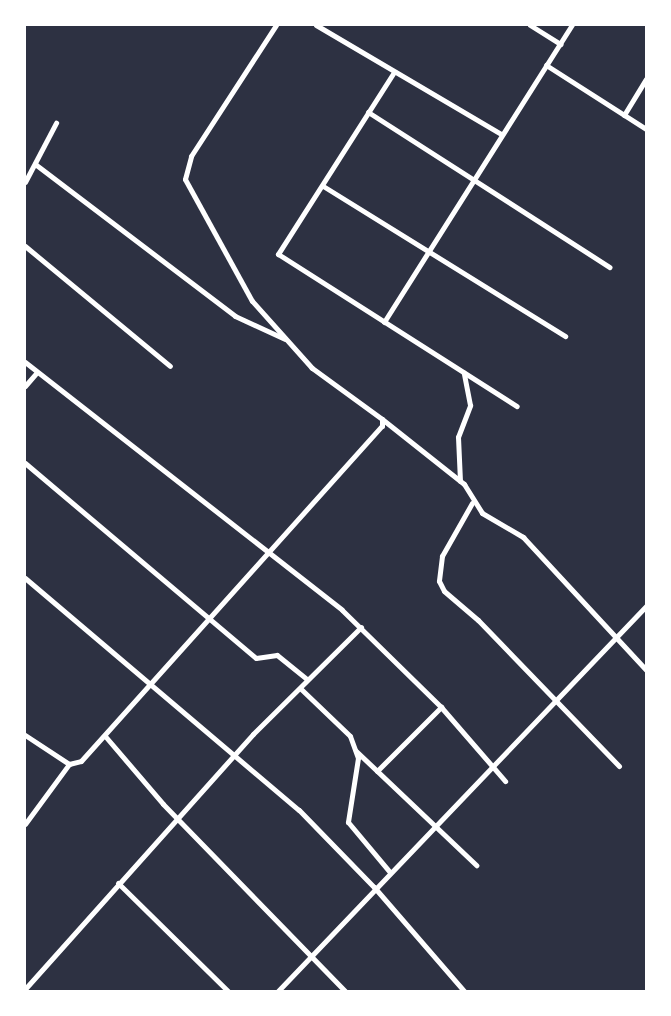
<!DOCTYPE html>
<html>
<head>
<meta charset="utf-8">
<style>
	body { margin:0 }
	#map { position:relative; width:671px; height:1016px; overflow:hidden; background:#2d3142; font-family:"Golos Text",sans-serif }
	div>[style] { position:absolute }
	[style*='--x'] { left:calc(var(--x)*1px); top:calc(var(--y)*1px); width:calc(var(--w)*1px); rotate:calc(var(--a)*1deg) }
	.minor>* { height:5px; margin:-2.5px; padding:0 2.5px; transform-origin:2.5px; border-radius:2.5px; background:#fff }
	span { translate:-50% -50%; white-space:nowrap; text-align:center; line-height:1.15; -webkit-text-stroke:4.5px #fff; paint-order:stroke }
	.frame { position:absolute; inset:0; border:26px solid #fff; pointer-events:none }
</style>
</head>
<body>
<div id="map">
	<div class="minor">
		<i style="--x:316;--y:25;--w:215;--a:30.5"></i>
		<i style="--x:530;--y:25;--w:36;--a:32"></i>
		<i style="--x:546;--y:65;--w:119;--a:32.6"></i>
		<i style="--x:394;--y:72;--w:216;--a:122.5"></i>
		<i style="--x:278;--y:254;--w:283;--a:32.5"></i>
		<i style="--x:368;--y:112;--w:287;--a:32.7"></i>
		<i style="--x:624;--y:115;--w:42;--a:-58.6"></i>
		<i style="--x:35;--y:164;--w:251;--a:37.2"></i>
		<i style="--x:235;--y:316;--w:55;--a:24.7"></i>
		<i style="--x:25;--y:182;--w:67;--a:-62.3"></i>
		<i style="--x:323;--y:186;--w:285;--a:31.8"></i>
		<i style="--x:25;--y:246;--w:188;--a:39.6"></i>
		<i style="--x:384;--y:322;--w:352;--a:-57.7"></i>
		<i style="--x:25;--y:362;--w:402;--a:38"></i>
		<i style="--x:342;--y:610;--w:139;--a:44.4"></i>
		<i style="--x:441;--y:707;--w:98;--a:49.1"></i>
		<i style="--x:25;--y:386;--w:18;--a:-49"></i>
		<i style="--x:382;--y:419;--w:105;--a:38.4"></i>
		<i style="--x:464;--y:484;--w:34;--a:58"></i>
		<i style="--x:482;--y:513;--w:48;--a:30.3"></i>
		<i style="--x:523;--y:537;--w:181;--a:47.2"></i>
		<i style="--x:25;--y:463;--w:302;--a:40.2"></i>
		<i style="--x:256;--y:658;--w:21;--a:-8"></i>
		<i style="--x:277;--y:655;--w:38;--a:39"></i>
		<i style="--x:460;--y:481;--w:44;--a:-92.6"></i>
		<i style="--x:458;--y:437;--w:34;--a:-69"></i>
		<i style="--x:470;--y:405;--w:33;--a:-101"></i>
		<i style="--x:472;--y:503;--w:61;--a:119.5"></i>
		<i style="--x:442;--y:556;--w:25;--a:97"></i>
		<i style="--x:439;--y:581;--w:11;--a:63"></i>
		<i style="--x:444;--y:591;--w:45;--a:40.5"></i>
		<i style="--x:478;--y:620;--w:203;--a:46"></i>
		<i style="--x:25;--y:578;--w:359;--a:40.3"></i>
		<i style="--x:299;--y:810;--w:107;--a:45.8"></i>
		<i style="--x:374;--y:887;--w:138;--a:49.1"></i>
		<i style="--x:301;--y:689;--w:68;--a:43.8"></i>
		<i style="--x:350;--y:736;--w:23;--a:70"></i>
		<i style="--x:358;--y:758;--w:65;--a:98.9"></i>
		<i style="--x:348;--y:822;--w:64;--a:50.1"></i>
		<i style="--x:25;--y:735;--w:53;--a:33.4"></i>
		<i style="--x:69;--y:764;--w:12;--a:-14"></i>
		<i style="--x:81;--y:761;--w:450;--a:-48.1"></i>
		<i style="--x:382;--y:426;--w:7;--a:-90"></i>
		<i style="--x:382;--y:419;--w:87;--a:-143.9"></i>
		<i style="--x:312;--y:368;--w:90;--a:-131.8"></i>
		<i style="--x:252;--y:301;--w:139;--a:-118.8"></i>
		<i style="--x:185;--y:179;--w:24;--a:-75"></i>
		<i style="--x:191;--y:156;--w:156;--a:-57"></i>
		<i style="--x:105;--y:736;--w:89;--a:49.5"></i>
		<i style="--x:163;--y:804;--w:261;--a:45.8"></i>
		<i style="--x:356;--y:751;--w:166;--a:43.5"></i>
		<i style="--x:377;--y:771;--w:91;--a:-45"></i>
		<i style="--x:25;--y:824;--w:74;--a:-53.7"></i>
		<i style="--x:118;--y:883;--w:154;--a:44.5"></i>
		<i style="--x:25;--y:989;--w:342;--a:-48.2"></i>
		<i style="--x:253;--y:734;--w:152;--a:-44.7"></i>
		<i style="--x:278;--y:991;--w:533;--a:-46.29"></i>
	</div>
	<div class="frame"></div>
</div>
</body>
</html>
